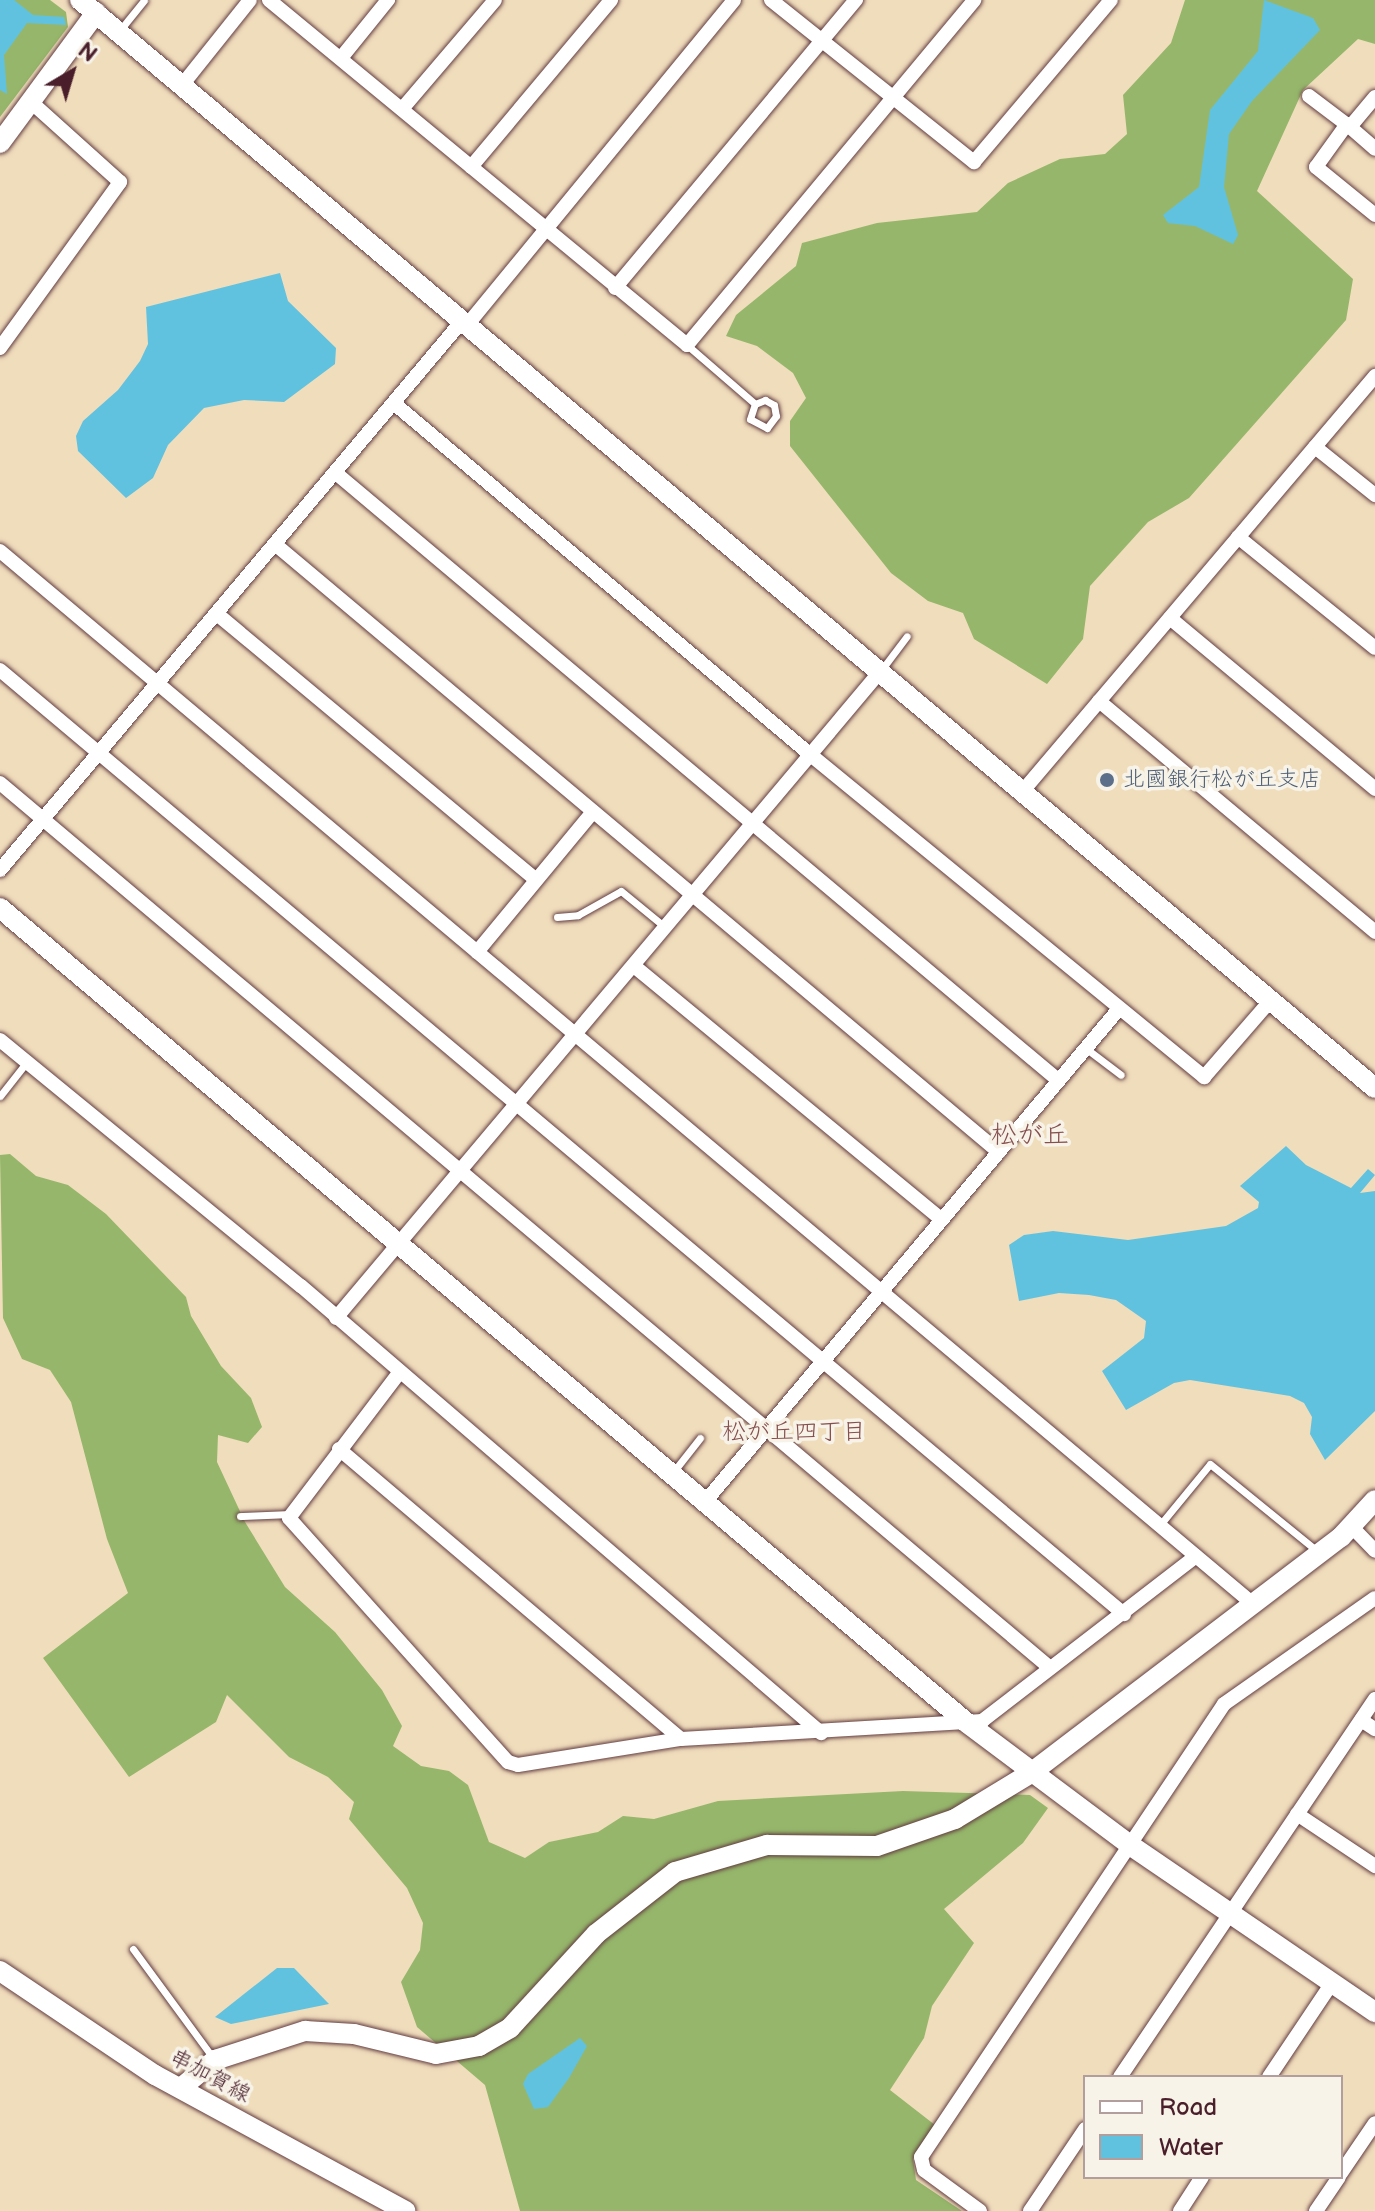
<!DOCTYPE html>
<html>
<head>
<meta charset="utf-8">
<style>
	body { margin:0 }
	#map { position:relative; width:1375px; height:2211px; overflow:hidden; background:#f0ddbc; font-family:"Balsamiq Sans","Klee One",sans-serif }
	div>[style] { position:absolute }
	[style*='--x'] { left:calc(var(--x)*1px); top:calc(var(--y)*1px); width:calc(var(--w)*1px); rotate:calc(var(--a)*1deg) }
	.forest>* { inset:0; background:#96b76b }
	.water>* { inset:0; background:#61c2e0 }
	.roads { filter:drop-shadow(0 0 2px #633c41) drop-shadow(0 0 2px #633c41) }
	.lane>* { height:7px; margin:-3.5px; padding:0 3.5px; transform-origin:3.5px; border-radius:3.5px; background:#fff }
	.street>* { height:14px; margin:-7px; padding:0 7px; transform-origin:7px; border-radius:7px; background:#fff }
	.secondary>* { height:20px; margin:-10px; padding:0 10px; transform-origin:10px; border-radius:10px; background:#fff }
	.dots>* { width:22px; height:22px; translate:-50% -50%; box-sizing:border-box; border:4px solid #f7f3e8; border-radius:50% }
	span { translate:-50% -50%; white-space:nowrap; text-align:center; line-height:1.15; -webkit-text-stroke:7px #f7f3e8; paint-order:stroke }
	.service-label { font-size:22px; color:#4e5e75 }
	.left { translate:0 -50%; text-align:left }
	.street-label { font-size:22px; color:#4a1f2b }
	.neighbourhood-label { font-size:24px; color:#864f4e }
	.quarter-label { font-size:26px; color:#864f4e }
	.legend { position:absolute; left:1083px; top:2075px; width:260px; height:104px; box-sizing:border-box; background:#f7f3e8; border:2px solid #b29e9c; margin:0; padding:10px 14px; list-style:none; font-size:24px; color:#4a1f2b }
	.legend li { display:flex; align-items:center; gap:16px; height:40px }
	.legend b { width:40px; border:2px solid #b29e9c }
	.north { position:absolute; left:32px; top:32px; width:80px; height:80px; -webkit-text-stroke:6px #f7f3e8; paint-order:stroke; rotate:38deg; font-size:22px; font-weight:700; line-height:32px; text-align:center; color:#4a1f2b }
	.north::after { content:''; display:block; margin:auto; width:28px; height:36px; background:#4a1f2b; clip-path:polygon(50% 0,100% 100%,50% 72%,0 100%) }
</style>
</head>
<body>
<div id="map">
	<div class="forest">
		<i style="clip-path:polygon(0 0,50px 0,66px 12px,68px 27px,0 117px)"></i>
		<i style="clip-path:polygon(1185px 0,1375px 0,1375px 44px,1358px 39px,1303px 90px,1257px 191px,1353px 279px,1346px 320px,1189px 498px,1148px 522px,1090px 586px,1083px 639px,1047px 684px,974px 639px,963px 613px,928px 601px,891px 573px,790px 446px,790px 421px,806px 398px,793px 373px,757px 346px,726px 336px,736px 315px,796px 266px,802px 243px,877px 223px,977px 212px,1008px 183px,1060px 159px,1105px 154px,1127px 134px,1123px 95px,1171px 43px)"></i>
		<i style="clip-path:polygon(10px 1154px,36px 1176px,68px 1185px,106px 1214px,186px 1297px,191px 1316px,221px 1366px,251px 1398px,262px 1427px,248px 1443px,218px 1435px,217px 1462px,245px 1522px,285px 1587px,335px 1632px,382px 1690px,402px 1726px,393px 1746px,421px 1766px,449px 1771px,468px 1785px,489px 1842px,525px 1858px,549px 1842px,598px 1832px,623px 1816px,654px 1819px,718px 1801px,903px 1791px,1030px 1795px,1048px 1808px,1023px 1843px,944px 1909px,974px 1943px,932px 2006px,924px 2038px,890px 2090px,935px 2125px,913px 2159px,916px 2180px,962px 2211px,520px 2211px,485px 2085px,417px 2027px,401px 1982px,420px 1950px,423px 1923px,407px 1888px,349px 1819px,354px 1802px,328px 1777px,289px 1757px,227px 1695px,216px 1722px,129px 1777px,43px 1658px,128px 1593px,107px 1539px,71px 1402px,50px 1370px,22px 1359px,3px 1318px,0 1155px)"></i>
	</div>
	<div class="water">
		<i style="clip-path:polygon(0 0,14px 0,33px 15px,64px 17px,66px 25px,27px 23px,4px 55px,7px 94px,0 90px)"></i>
		<i style="clip-path:polygon(1264px 0,1313px 18px,1320px 30px,1252px 101px,1229px 134px,1224px 187px,1238px 235px,1233px 244px,1195px 226px,1168px 223px,1163px 215px,1199px 187px,1210px 110px,1258px 51px)"></i>
		<i style="clip-path:polygon(280px 273px,288px 301px,336px 348px,335px 364px,284px 402px,244px 400px,204px 408px,168px 445px,153px 478px,126px 498px,78px 451px,76px 436px,83px 421px,118px 390px,140px 361px,148px 344px,146px 307px)"></i>
		<i style="clip-path:polygon(1286px 1146px,1306px 1165px,1351px 1188px,1368px 1169px,1375px 1175px,1360px 1193px,1375px 1191px,1375px 1411px,1325px 1460px,1310px 1434px,1312px 1417px,1304px 1403px,1290px 1396px,1190px 1380px,1174px 1383px,1126px 1410px,1102px 1371px,1144px 1338px,1146px 1321px,1116px 1300px,1089px 1295px,1059px 1293px,1019px 1301px,1009px 1245px,1024px 1235px,1053px 1231px,1128px 1240px,1226px 1226px,1258px 1208px,1259px 1202px,1240px 1186px)"></i>
		<i style="clip-path:polygon(277px 1968px,294px 1968px,329px 2004px,231px 2024px,215px 2017px)"></i>
		<i style="clip-path:polygon(580px 2038px,587px 2046px,569px 2078px,548px 2107px,534px 2109px,523px 2084px,528px 2074px)"></i>
	</div>
	<div class="roads">
		<div class="lane">
			<i style="--x:120;--y:30;--w:38;--a:-51"></i>
			<i style="--x:687;--y:345;--w:90;--a:40.9"></i>
			<i style="--x:755;--y:404;--w:11;--a:-22"></i>
			<i style="--x:765;--y:400;--w:10;--a:29"></i>
			<i style="--x:774;--y:405;--w:11;--a:80"></i>
			<i style="--x:776;--y:416;--w:15;--a:127"></i>
			<i style="--x:767;--y:428;--w:19;--a:-152"></i>
			<i style="--x:750;--y:419;--w:16;--a:-72"></i>
			<i style="--x:882;--y:669;--w:41;--a:-52.9"></i>
			<i style="--x:557;--y:917;--w:21;--a:-5"></i>
			<i style="--x:578;--y:915;--w:49;--a:-29.2"></i>
			<i style="--x:621;--y:891;--w:58;--a:39.4"></i>
			<i style="--x:1088;--y:1050;--w:41;--a:37.1"></i>
			<i style="--x:0;--y:1096;--w:42;--a:-51.8"></i>
			<i style="--x:674;--y:1471;--w:42;--a:-51.8"></i>
			<i style="--x:240;--y:1516;--w:47;--a:-2.4"></i>
			<i style="--x:1159;--y:1526;--w:80;--a:-50.6"></i>
			<i style="--x:1210;--y:1464;--w:138;--a:39.1"></i>
			<i style="--x:133;--y:1949;--w:135;--a:53.7"></i>
		</div>
		<div class="street">
			<i style="--x:269;--y:0;--w:542;--a:39.53"></i>
			<i style="--x:687;--y:345;--w:449;--a:-50.2"></i>
			<i style="--x:771;--y:0;--w:260;--a:38.6"></i>
			<i style="--x:974;--y:162;--w:212;--a:-49.8"></i>
			<i style="--x:341;--y:58;--w:75;--a:-51"></i>
			<i style="--x:183;--y:84;--w:107;--a:-51.4"></i>
			<i style="--x:1309;--y:96;--w:51;--a:37.1"></i>
			<i style="--x:1375;--y:97;--w:39;--a:130"></i>
			<i style="--x:1350;--y:127;--w:33;--a:41"></i>
			<i style="--x:402;--y:109;--w:143;--a:-49.5"></i>
			<i style="--x:1347;--y:124;--w:53;--a:125.8"></i>
			<i style="--x:1316;--y:167;--w:76;--a:39.1"></i>
			<i style="--x:471;--y:167;--w:218;--a:-50"></i>
			<i style="--x:615;--y:288;--w:376;--a:-50.1"></i>
			<i style="--x:468;--y:324;--w:419;--a:-50.6"></i>
			<i style="--x:0;--y:348;--w:205;--a:-54.1"></i>
			<i style="--x:120;--y:182;--w:120;--a:-138"></i>
			<i style="--x:396;--y:405;--w:544;--a:40.16"></i>
			<i style="--x:812;--y:756;--w:507;--a:39.31"></i>
			<i style="--x:1204;--y:1077;--w:101;--a:-49"></i>
			<i style="--x:1315;--y:447;--w:77;--a:38.7"></i>
			<i style="--x:337;--y:474;--w:942;--a:40.05"></i>
			<i style="--x:1238;--y:537;--w:176;--a:39"></i>
			<i style="--x:276;--y:545;--w:944;--a:40.02"></i>
			<i style="--x:0;--y:551;--w:1635;--a:40.04"></i>
			<i style="--x:217;--y:614;--w:415;--a:39.8"></i>
			<i style="--x:1170;--y:618;--w:267;--a:39.8"></i>
			<i style="--x:0;--y:670;--w:1468;--a:40.03"></i>
			<i style="--x:1099;--y:701;--w:360;--a:39.9"></i>
			<i style="--x:0;--y:783;--w:1372;--a:40.12"></i>
			<i style="--x:1022;--y:792;--w:546;--a:-49.68"></i>
			<i style="--x:0;--y:870;--w:719;--a:-49.91"></i>
			<i style="--x:477;--y:952;--w:182;--a:-50.4"></i>
			<i style="--x:634;--y:966;--w:398;--a:39.5"></i>
			<i style="--x:0;--y:1040;--w:389;--a:39.3"></i>
			<i style="--x:301;--y:1286;--w:686;--a:40.68"></i>
			<i style="--x:336;--y:1318;--w:843;--a:-49.91"></i>
			<i style="--x:399;--y:1373;--w:182;--a:127.2"></i>
			<i style="--x:289;--y:1518;--w:328;--a:48.1"></i>
			<i style="--x:508;--y:1762;--w:10;--a:17"></i>
			<i style="--x:518;--y:1765;--w:165;--a:-9.1"></i>
			<i style="--x:681;--y:1739;--w:302;--a:-3.4"></i>
			<i style="--x:982;--y:1721;--w:270;--a:-37.6"></i>
			<i style="--x:339;--y:1449;--w:448;--a:40.3"></i>
			<i style="--x:704;--y:1503;--w:644;--a:-49.98"></i>
			<i style="--x:1352;--y:1527;--w:33;--a:46"></i>
			<i style="--x:1361;--y:1720;--w:17;--a:33"></i>
			<i style="--x:1297;--y:1814;--w:94;--a:33.7"></i>
			<i style="--x:1120;--y:2077;--w:456;--a:-56"></i>
			<i style="--x:1269;--y:2077;--w:113;--a:-56.2"></i>
			<i style="--x:1341;--y:2173;--w:60;--a:-55.8"></i>
			<i style="--x:980;--y:2211;--w:69;--a:-143.8"></i>
			<i style="--x:924;--y:2170;--w:13;--a:-103"></i>
			<i style="--x:921;--y:2157;--w:545;--a:-56.22"></i>
			<i style="--x:1224;--y:1704;--w:184;--a:-35.1"></i>
			<i style="--x:1030;--y:2211;--w:99;--a:-56.1"></i>
			<i style="--x:1180;--y:2211;--w:40;--a:-57.1"></i>
			<i style="--x:1316;--y:2211;--w:41;--a:-55.9"></i>
		</div>
		<div class="secondary">
			<i style="--x:80;--y:0;--w:1691;--a:40.04"></i>
			<i style="--x:0;--y:143;--w:162;--a:-53.6"></i>
			<i style="--x:0;--y:908;--w:1265;--a:40.12"></i>
			<i style="--x:967;--y:1723;--w:204;--a:36.8"></i>
			<i style="--x:1130;--y:1845;--w:297;--a:34.3"></i>
			<i style="--x:0;--y:1971;--w:187;--a:33.9"></i>
			<i style="--x:155;--y:2075;--w:285;--a:28.5"></i>
			<i style="--x:182;--y:2087;--w:43;--a:-39.3"></i>
			<i style="--x:215;--y:2060;--w:95;--a:-17.9"></i>
			<i style="--x:305;--y:2031;--w:49;--a:3.5"></i>
			<i style="--x:354;--y:2034;--w:84;--a:13.7"></i>
			<i style="--x:436;--y:2054;--w:44;--a:-10.5"></i>
			<i style="--x:479;--y:2046;--w:36;--a:-30"></i>
			<i style="--x:510;--y:2028;--w:127;--a:-47.5"></i>
			<i style="--x:596;--y:1934;--w:100;--a:-38.1"></i>
			<i style="--x:675;--y:1872;--w:96;--a:-16.4"></i>
			<i style="--x:767;--y:1845;--w:110;--a:0.5"></i>
			<i style="--x:877;--y:1846;--w:83;--a:-19.1"></i>
			<i style="--x:955;--y:1819;--w:89;--a:-31.2"></i>
			<i style="--x:1031;--y:1773;--w:390;--a:-37.3"></i>
			<i style="--x:1341;--y:1537;--w:50;--a:-47.4"></i>
		</div>
	</div>
	<div class="dots">
		<i style="left:1107px;top:780px;background:#5c6f8a"></i>
	</div>
	<div class="service-label">
		<span class="left" style="left:1123px;top:780px">北國銀行松が丘支店</span>
	</div>
	<div class="street-label">
		<span style="left:210px;top:2076px;rotate:28deg">串加賀線</span>
	</div>
	<div class="neighbourhood-label">
		<span style="left:794px;top:1432px">松が丘四丁目</span>
	</div>
	<div class="quarter-label">
		<span style="left:1030px;top:1136px">松が丘</span>
	</div>
	<ul class="legend">
	<li><b style="height:10px;background:#fff"></b>Road</li>
	<li><b style="height:22px;background:#61c2e0"></b>Water</li>
	</ul>
	<div class="north">N</div>
</div>
</body>
</html>
